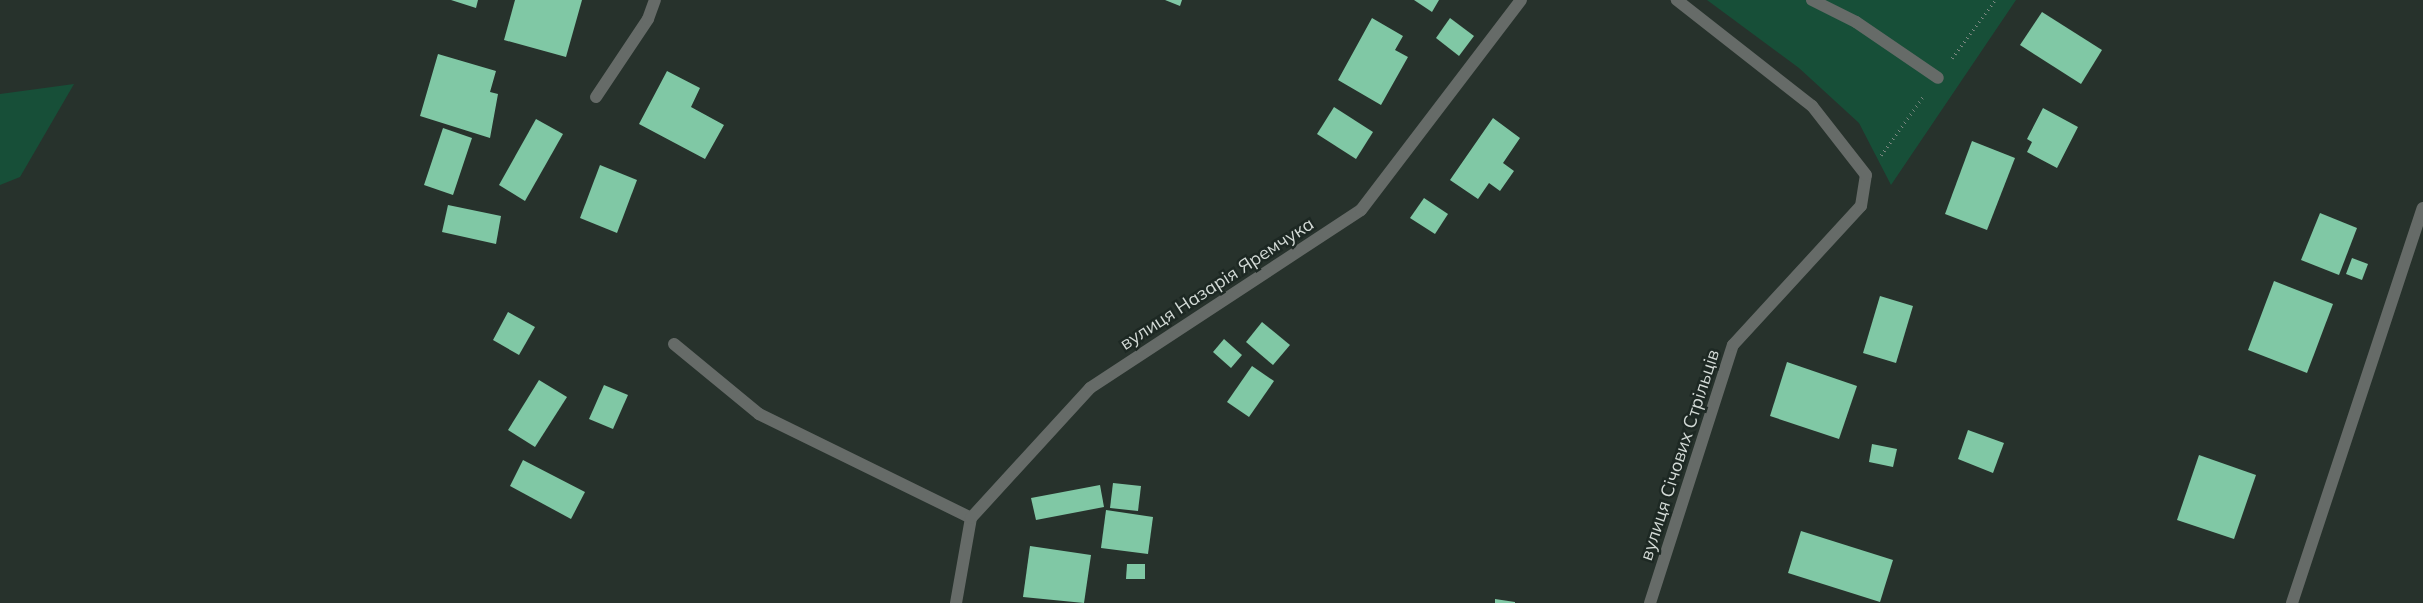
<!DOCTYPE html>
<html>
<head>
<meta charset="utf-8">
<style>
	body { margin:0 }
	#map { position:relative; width:2423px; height:603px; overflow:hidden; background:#27322c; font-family:Mulish,sans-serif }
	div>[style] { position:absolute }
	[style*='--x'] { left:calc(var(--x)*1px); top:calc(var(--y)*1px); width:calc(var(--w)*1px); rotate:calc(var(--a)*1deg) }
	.green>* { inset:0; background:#174f38 }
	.building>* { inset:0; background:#80c8a5 }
	.path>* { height:3px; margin-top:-1.5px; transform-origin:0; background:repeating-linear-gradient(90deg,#808984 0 1px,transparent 0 5px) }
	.minor>* { height:12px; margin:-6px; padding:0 6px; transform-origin:6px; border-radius:6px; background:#666b68 }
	span { translate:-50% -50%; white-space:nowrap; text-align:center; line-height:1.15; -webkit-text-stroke:5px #1d2823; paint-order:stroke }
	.street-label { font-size:18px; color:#d3dad6 }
</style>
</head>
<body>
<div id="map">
	<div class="green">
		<i style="clip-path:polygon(1707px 0,2016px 0,1891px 185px,1859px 123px,1799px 68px)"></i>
		<i style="clip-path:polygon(74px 84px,20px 177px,0 185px,0 94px)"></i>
	</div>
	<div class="building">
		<i style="clip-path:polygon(451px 0,478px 0,476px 8px)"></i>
		<i style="clip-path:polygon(515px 0,582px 0,566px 57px,504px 40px)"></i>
		<i style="clip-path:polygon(1165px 0,1182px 0,1180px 6px)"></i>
		<i style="clip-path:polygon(1414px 0,1439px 0,1432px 12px)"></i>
		<i style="clip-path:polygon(2042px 12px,2102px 50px,2081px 84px,2020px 45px)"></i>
		<i style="clip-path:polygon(1372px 18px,1403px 36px,1395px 50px,1408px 57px,1381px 105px,1338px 80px)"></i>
		<i style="clip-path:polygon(1450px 18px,1474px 36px,1459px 56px,1436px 38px)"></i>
		<i style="clip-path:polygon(438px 54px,496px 71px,490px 92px,498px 94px,490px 138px,420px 116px)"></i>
		<i style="clip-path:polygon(667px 71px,700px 88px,691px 107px,724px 125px,705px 159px,639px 124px)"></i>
		<i style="clip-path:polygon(1334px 107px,1373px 132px,1356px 159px,1317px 134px)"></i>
		<i style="clip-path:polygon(2043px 108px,2078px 127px,2057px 168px,2027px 152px,2032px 142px,2027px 139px)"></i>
		<i style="clip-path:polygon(1493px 118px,1520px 138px,1503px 163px,1514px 171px,1500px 191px,1489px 183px,1478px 199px,1450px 180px)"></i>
		<i style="clip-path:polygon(536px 119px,563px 134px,525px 201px,499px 185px)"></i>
		<i style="clip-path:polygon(443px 128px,472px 138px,453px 195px,424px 185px)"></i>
		<i style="clip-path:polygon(1972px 141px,2015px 158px,1987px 230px,1945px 214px)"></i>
		<i style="clip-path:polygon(600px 165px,637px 180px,617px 233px,580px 218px)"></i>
		<i style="clip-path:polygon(1424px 198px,1448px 214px,1435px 234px,1410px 218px)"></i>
		<i style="clip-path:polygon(448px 205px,501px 216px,496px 244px,442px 232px)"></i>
		<i style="clip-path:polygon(2320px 213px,2357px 228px,2339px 275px,2301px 260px)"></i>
		<i style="clip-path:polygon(2352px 258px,2368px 264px,2362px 280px,2346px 274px)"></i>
		<i style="clip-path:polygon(2274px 281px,2333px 304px,2307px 373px,2248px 350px)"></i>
		<i style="clip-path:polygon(1880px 296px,1913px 306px,1896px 363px,1863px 353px)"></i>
		<i style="clip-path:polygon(508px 312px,535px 327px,519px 355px,493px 340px)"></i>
		<i style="clip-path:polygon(1262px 322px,1290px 345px,1273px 365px,1246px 342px)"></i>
		<i style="clip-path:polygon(1224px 339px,1242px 355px,1231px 368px,1213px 352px)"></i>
		<i style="clip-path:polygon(1787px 362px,1857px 386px,1839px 439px,1770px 416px)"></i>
		<i style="clip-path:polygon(1252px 366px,1274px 381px,1249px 417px,1227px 402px)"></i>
		<i style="clip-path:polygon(539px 380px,567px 397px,535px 447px,508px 430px)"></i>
		<i style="clip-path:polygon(604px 385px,628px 395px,613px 429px,589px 419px)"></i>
		<i style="clip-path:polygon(1968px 430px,2004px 443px,1993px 473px,1958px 459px)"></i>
		<i style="clip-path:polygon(1872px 444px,1897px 449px,1893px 467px,1869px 462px)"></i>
		<i style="clip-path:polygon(2199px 455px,2256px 475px,2234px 539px,2177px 520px)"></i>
		<i style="clip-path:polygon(523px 460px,585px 492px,571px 519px,510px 486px)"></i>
		<i style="clip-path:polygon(1113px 483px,1141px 486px,1138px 511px,1110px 508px)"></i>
		<i style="clip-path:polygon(1100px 485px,1104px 507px,1036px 520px,1031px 498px)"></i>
		<i style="clip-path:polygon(1106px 510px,1153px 517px,1148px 554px,1101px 548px)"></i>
		<i style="clip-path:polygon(1801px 531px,1893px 560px,1880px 602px,1788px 573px)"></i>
		<i style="clip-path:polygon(1030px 546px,1091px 555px,1084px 603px,1023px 597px)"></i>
		<i style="clip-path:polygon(1127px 564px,1145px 564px,1145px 579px,1126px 579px)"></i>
		<i style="clip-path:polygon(1495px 599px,1515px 602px,1515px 603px,1495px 603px)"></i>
	</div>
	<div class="path">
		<i style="--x:1952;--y:58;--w:72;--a:-53.4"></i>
		<i style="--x:1881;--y:155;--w:72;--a:-54.1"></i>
	</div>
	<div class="minor">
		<i style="--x:1812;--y:0;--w:49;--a:26.6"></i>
		<i style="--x:1856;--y:22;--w:99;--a:34.3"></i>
		<i style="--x:596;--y:97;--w:94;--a:-56.3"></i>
		<i style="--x:648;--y:19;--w:20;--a:-70"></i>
		<i style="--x:674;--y:344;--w:110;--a:39.5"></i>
		<i style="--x:759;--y:414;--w:236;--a:26.1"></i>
		<i style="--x:956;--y:603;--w:86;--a:-80"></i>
		<i style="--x:971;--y:518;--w:176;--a:-47.5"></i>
		<i style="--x:1090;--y:388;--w:324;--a:-33.3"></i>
		<i style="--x:1361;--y:210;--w:264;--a:-52.7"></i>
		<i style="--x:1650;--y:603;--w:271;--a:-72.2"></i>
		<i style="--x:1733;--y:345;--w:189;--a:-47.4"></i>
		<i style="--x:1861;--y:206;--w:31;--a:-81"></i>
		<i style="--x:1866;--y:175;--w:88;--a:-128"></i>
		<i style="--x:1812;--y:106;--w:172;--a:-141.9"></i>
		<i style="--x:2292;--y:603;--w:416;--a:-71.7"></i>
	</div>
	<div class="street-label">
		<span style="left:1217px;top:284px;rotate:-33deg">вулиця Назарія Яремчука</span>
		<span style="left:1680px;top:455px;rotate:-72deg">вулиця Січових Стрільців</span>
	</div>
</div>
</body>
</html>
